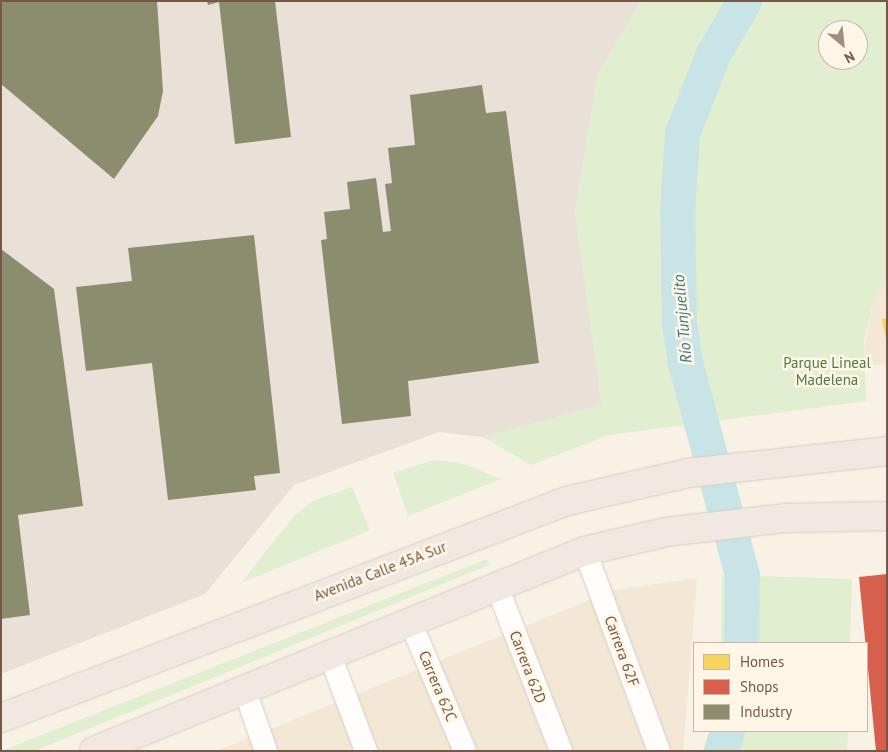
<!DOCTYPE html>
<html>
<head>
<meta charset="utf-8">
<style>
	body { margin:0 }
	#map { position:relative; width:888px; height:752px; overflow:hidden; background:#f7f1e6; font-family:"PT Sans",sans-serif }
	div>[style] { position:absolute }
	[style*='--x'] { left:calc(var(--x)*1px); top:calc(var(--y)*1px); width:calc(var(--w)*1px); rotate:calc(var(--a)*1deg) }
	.residential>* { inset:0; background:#f3e7d6 }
	.industrial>* { inset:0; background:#e9e1d7 }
	.green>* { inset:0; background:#e1eed0 }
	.homes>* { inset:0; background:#f6d55c }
	.shops>* { inset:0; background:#d6604d }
	.industry>* { inset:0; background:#8c8c6e }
	.river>* { height:35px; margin:-17.5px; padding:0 17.5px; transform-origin:17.5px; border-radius:17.5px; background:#c8e4e7 }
	.roads { filter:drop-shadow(0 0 1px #d8cec5) drop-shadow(0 0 1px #d8cec5) }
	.minor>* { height:22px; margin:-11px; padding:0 11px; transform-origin:11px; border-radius:11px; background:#fefdfb }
	.highway>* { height:28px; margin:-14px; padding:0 14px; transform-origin:14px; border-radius:14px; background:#f1e8e2 }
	span { translate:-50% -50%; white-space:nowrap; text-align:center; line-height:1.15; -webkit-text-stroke:5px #fff6e7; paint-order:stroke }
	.park-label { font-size:15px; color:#4e7b3e }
	.street-label { font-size:15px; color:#755847 }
	.water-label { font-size:16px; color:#3d7583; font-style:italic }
	.frame { position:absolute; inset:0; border:2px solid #755847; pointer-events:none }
	.legend { position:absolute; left:693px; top:642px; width:175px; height:90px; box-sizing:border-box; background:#fff6e7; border:1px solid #c8b7a7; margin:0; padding:6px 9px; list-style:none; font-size:15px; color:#755847 }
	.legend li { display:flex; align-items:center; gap:10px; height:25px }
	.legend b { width:25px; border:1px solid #c8b7a7 }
	.north { position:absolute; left:818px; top:20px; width:50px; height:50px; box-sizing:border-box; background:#fff6e7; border:1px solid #c8b7a7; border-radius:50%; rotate:152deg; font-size:14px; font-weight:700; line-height:20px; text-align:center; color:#755847 }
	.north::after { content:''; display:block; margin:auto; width:18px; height:22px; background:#a28e7f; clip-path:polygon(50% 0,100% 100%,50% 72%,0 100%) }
</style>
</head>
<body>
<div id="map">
	<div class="residential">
		<i style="clip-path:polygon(887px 281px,887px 364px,861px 366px,874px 299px)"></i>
		<i style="clip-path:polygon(697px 578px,683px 751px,216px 751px,614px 590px)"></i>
	</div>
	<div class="industrial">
		<i style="clip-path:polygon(1px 1px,641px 1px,598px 74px,575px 212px,602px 405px,483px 437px,439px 432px,294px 485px,205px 594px,1px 674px)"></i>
	</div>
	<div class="green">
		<i style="clip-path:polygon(evenodd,641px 1px,887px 1px,887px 281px,874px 299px,864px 341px,866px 401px,609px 435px,531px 465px,483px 437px,602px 405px,575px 212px,598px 74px,641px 1px,828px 30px,858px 30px,858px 60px,828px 60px,828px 30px)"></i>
		<i style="clip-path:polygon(434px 460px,461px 463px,501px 479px,408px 516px,393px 473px)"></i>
		<i style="clip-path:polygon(352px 487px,370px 530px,241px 583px,294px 516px,313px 501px)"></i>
		<i style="clip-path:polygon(487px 559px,489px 565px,34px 751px,1px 751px)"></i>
		<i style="clip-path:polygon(722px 575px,852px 579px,850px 643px,721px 643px)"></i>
		<i style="clip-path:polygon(710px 731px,848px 731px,847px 751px,703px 751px)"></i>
	</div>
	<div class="homes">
		<i style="clip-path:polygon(887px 318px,887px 340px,886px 340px,882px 319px)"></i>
	</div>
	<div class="shops">
		<i style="clip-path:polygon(887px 574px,887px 751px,876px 751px,859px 577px)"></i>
	</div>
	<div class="industry">
		<i style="clip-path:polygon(1px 1px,157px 1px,163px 91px,158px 116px,114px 179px,1px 84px)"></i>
		<i style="clip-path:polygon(207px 1px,275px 1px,291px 137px,235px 144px,219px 2px,208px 5px)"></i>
		<i style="clip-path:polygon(482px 85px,486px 113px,506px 111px,539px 363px,408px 381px,411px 416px,342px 424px,321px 240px,327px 239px,324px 212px,350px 209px,347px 182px,376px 178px,383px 232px,391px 231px,385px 184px,392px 183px,388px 148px,415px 145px,410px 95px)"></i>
		<i style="clip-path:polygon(254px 235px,280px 473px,254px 476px,256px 490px,168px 500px,152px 363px,86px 371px,76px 287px,132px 281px,128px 248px)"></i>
		<i style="clip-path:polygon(1px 249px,54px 289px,83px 506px,18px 515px,30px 615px,1px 619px)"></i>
	</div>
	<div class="river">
		<i style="--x:741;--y:643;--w:68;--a:-89.2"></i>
		<i style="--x:742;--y:575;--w:220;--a:-105"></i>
		<i style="--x:685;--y:363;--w:40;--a:-98.5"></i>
		<i style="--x:679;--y:323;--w:112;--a:-91"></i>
		<i style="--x:677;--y:211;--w:78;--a:-86.3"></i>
		<i style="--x:682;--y:133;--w:85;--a:-68.6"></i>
		<i style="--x:713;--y:54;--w:61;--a:-59.7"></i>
		<i style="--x:721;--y:751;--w:21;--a:-73"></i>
	</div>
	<div class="roads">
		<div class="minor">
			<i style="--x:585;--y:551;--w:213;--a:69.7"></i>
			<i style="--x:496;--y:584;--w:179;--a:68.7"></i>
			<i style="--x:410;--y:621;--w:141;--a:67.1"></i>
			<i style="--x:330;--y:655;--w:103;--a:69.4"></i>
			<i style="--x:245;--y:691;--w:64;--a:70.7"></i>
		</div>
		<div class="highway">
			<i style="--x:1;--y:718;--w:606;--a:-20.98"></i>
			<i style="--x:567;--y:501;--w:124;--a:-13"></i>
			<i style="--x:688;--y:473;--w:200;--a:-6.3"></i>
			<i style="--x:94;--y:751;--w:530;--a:-22.16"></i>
			<i style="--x:585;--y:551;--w:83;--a:-13.2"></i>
			<i style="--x:666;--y:532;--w:121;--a:-6.7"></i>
			<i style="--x:786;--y:518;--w:101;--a:-1.1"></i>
		</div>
	</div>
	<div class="park-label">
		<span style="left:827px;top:371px">Parque Lineal<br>Madelena</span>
	</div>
	<div class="street-label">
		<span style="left:380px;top:571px;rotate:-21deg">Avenida Calle 45A Sur</span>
		<span style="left:622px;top:651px;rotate:70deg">Carrera 62F</span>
		<span style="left:528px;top:667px;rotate:69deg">Carrera 62D</span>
		<span style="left:438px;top:686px;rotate:67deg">Carrera 62C</span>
	</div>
	<div class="water-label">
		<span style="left:682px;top:319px;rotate:-95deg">Río Tunjuelito</span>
	</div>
	<div class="frame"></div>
	<ul class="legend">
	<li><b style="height:14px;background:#f6d55c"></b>Homes</li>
	<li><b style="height:14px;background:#d6604d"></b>Shops</li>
	<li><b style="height:14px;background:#8c8c6e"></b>Industry</li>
	</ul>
	<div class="north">N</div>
</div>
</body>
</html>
